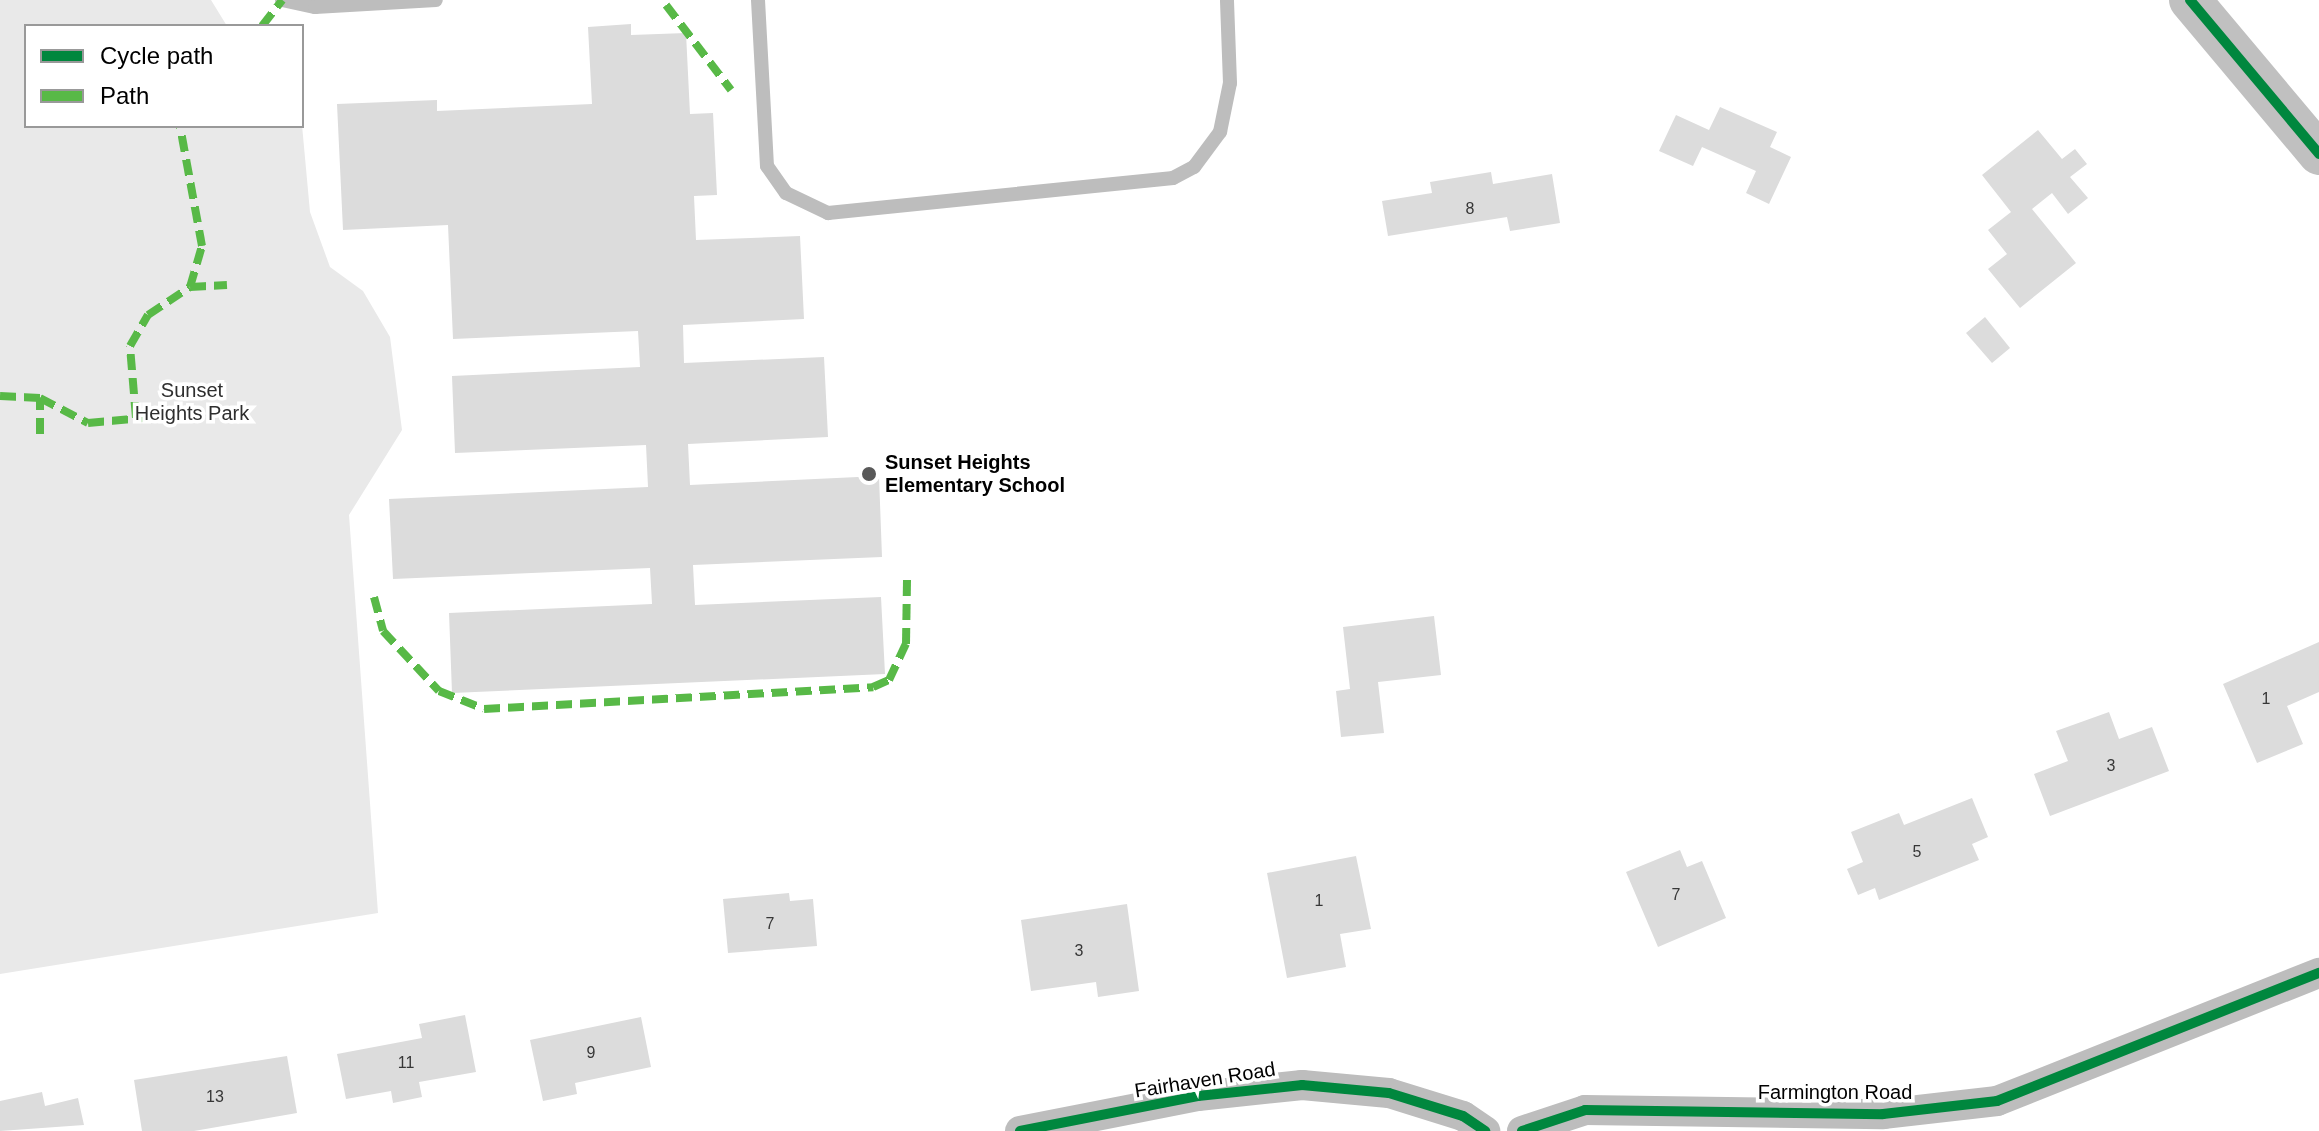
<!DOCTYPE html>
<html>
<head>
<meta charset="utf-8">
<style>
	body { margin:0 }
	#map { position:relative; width:2319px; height:1131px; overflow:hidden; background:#fff; font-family:Arial,sans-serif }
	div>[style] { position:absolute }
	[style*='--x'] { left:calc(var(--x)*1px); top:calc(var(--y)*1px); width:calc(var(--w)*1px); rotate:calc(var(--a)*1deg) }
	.green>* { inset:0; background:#e9e9e9 }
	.building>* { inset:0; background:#dcdcdc }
	.lane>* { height:14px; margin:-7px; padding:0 7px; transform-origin:7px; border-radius:7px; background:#bdbdbd }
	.street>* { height:30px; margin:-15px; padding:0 15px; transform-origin:15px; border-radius:15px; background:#bdbdbd }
	.secondary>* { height:42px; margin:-21px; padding:0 21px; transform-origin:21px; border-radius:21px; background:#c0c0c0 }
	.quiet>* { height:8px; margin-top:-4px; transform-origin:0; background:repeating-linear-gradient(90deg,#58b947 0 16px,transparent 0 24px) }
	.cycleway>* { height:10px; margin:-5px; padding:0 5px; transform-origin:5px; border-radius:5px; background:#00873e }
	.dots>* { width:22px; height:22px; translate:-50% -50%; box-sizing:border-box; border:4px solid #fff; border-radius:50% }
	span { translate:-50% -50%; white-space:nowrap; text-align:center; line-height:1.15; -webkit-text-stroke:7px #fff; paint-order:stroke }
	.number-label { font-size:16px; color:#373737 }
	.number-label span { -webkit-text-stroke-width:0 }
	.park-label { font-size:20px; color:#2e2e2e }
	.poi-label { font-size:20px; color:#000; font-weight:700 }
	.left { translate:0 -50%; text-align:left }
	.street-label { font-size:20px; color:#000 }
	.legend { position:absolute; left:24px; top:24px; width:280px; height:104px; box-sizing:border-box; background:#fff; border:2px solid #999; margin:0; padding:10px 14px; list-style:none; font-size:24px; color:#000 }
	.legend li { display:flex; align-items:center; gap:16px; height:40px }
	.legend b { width:40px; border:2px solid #999 }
</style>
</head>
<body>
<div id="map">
	<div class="green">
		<i style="clip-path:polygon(0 0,211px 0,227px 26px,26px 26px,26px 126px,302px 125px,310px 212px,330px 267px,363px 291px,390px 337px,402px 430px,349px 515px,378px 913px,0 974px)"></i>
	</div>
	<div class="building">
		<i style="clip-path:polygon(631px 24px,631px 35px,686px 33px,690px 114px,713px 113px,717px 195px,694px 196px,696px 240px,800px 236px,804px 319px,683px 325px,684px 363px,824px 357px,828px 437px,688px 444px,690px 485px,879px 476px,882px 557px,693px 565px,695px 605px,881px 597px,885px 674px,452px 693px,449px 613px,652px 604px,650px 568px,393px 579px,389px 499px,648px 487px,646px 445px,455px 453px,452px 376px,640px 367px,638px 331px,453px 339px,448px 225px,343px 230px,337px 104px,437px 100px,437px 111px,592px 104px,588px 27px)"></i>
		<i style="clip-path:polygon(1720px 107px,1777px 132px,1770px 147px,1791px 157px,1769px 204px,1746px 193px,1756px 171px,1702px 147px,1693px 166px,1659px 151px,1676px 115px,1709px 130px)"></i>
		<i style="clip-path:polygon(2038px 130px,2062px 159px,2075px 149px,2087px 164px,2070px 177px,2088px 198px,2068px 214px,2052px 193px,2032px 209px,2076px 263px,2020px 308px,1988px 269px,2007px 254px,1988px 230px,2011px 212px,1982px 175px)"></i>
		<i style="clip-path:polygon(1491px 172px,1493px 184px,1552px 174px,1560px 223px,1510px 231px,1507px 217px,1388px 236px,1382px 201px,1432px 193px,1430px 182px)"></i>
		<i style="clip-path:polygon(1985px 317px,2010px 348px,1992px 363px,1966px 333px)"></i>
		<i style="clip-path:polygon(1434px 616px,1441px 675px,1378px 682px,1384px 733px,1341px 737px,1336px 691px,1350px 689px,1343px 627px)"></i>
		<i style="clip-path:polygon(2319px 642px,2319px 692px,2287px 706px,2303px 744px,2257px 763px,2223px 684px)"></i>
		<i style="clip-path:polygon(2109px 712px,2119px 739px,2152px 727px,2169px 771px,2050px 816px,2034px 774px,2068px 761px,2056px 731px)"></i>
		<i style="clip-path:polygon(1972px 798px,1988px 837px,1972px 844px,1979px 860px,1879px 900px,1875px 888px,1858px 895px,1847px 869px,1863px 862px,1851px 832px,1899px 813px,1904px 825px)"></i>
		<i style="clip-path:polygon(1680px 850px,1687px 867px,1702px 861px,1726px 918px,1658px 947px,1626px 872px)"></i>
		<i style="clip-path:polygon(1356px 856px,1371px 929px,1340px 934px,1346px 967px,1287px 978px,1267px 873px)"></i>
		<i style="clip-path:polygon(789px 893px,790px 901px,813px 899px,817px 946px,728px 953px,723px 899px)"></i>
		<i style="clip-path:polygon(1127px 904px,1139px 991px,1098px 997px,1096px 982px,1031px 991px,1021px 920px)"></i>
		<i style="clip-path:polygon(465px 1015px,476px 1072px,419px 1082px,422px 1097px,393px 1103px,391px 1091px,346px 1099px,337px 1054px,422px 1038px,419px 1024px)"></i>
		<i style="clip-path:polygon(641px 1017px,651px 1067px,575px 1083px,577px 1094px,543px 1101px,530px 1040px)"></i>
		<i style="clip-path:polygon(287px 1056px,297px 1113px,194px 1131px,142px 1131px,134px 1080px)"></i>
		<i style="clip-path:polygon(42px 1092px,45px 1106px,78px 1098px,84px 1125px,0 1131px,0 1101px)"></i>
	</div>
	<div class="lane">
		<i style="--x:282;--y:0;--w:34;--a:12"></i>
		<i style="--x:315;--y:7;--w:121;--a:-3.3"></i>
		<i style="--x:758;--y:0;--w:166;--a:86.9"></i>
		<i style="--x:767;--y:166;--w:33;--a:55"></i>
		<i style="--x:786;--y:193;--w:47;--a:25.5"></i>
		<i style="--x:828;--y:213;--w:347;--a:-5.8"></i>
		<i style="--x:1173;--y:178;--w:24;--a:-28"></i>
		<i style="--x:1194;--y:167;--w:44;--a:-53.4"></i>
		<i style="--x:1220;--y:132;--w:50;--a:-78.5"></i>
		<i style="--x:1230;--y:83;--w:83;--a:-92.1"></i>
	</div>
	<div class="street">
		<i style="--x:1020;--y:1131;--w:181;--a:-11.1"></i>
		<i style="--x:1198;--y:1096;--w:105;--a:-6"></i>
		<i style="--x:1302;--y:1085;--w:87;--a:5.3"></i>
		<i style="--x:1389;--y:1093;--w:77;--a:17.3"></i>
		<i style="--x:1463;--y:1116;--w:27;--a:34"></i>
		<i style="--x:1522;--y:1131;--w:66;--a:-18.4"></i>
		<i style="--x:1585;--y:1110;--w:298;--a:0.8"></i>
		<i style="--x:1883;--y:1114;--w:115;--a:-6.5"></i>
		<i style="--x:1997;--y:1101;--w:347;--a:-21.7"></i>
	</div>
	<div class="secondary">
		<i style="--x:2190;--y:0;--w:201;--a:50"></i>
	</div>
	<div class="quiet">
		<i style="--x:666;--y:5;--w:107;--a:52.6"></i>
		<i style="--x:262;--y:26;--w:33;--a:-52"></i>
		<i style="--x:190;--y:287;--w:37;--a:-3"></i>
		<i style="--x:0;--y:396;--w:40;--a:2.9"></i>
		<i style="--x:40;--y:398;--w:54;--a:27.5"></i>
		<i style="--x:88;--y:423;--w:88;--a:-5.2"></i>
		<i style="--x:136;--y:418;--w:72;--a:-94.8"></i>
		<i style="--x:130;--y:346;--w:36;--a:-60"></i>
		<i style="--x:148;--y:315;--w:50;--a:-33.7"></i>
		<i style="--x:190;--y:287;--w:43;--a:-73.7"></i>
		<i style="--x:202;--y:246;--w:122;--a:-100.4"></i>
		<i style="--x:40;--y:434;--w:36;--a:-90"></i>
		<i style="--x:374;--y:597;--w:35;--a:75"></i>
		<i style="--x:383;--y:631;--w:82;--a:47"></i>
		<i style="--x:439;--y:691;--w:48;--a:21.8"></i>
		<i style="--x:484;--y:709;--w:390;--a:-3.2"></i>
		<i style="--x:873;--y:687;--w:17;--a:-24"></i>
		<i style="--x:889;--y:680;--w:40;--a:-65"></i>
		<i style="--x:906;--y:644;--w:66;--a:-89.1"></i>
	</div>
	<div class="cycleway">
		<i style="--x:2190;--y:0;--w:201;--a:50"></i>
		<i style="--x:1020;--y:1131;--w:181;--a:-11.1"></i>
		<i style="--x:1198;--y:1096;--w:105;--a:-6"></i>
		<i style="--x:1302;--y:1085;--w:87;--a:5.3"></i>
		<i style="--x:1389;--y:1093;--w:77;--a:17.3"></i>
		<i style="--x:1463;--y:1116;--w:27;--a:34"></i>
		<i style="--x:1522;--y:1131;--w:66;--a:-18.4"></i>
		<i style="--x:1585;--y:1110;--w:298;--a:0.8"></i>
		<i style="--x:1883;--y:1114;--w:115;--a:-6.5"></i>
		<i style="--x:1997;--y:1101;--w:347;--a:-21.7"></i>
	</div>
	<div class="dots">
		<i style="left:869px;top:474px;background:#595959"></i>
	</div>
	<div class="number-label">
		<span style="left:1470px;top:209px">8</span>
		<span style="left:2266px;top:699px">1</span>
		<span style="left:2111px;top:766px">3</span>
		<span style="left:1917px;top:852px">5</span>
		<span style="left:1676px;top:895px">7</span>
		<span style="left:1319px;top:901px">1</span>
		<span style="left:770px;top:924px">7</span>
		<span style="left:1079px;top:951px">3</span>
		<span style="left:591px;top:1053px">9</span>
		<span style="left:406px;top:1063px">11</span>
		<span style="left:215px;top:1097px">13</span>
	</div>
	<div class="park-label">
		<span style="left:192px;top:402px">Sunset<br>Heights Park</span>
	</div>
	<div class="poi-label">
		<span class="left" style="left:885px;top:474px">Sunset Heights<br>Elementary School</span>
	</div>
	<div class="street-label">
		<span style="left:1205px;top:1080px;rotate:-9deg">Fairhaven Road</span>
		<span style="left:1835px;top:1092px">Farmington Road</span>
	</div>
	<ul class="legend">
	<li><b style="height:10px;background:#00873e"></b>Cycle path</li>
	<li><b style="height:10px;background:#58b947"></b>Path</li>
	</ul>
</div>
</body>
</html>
